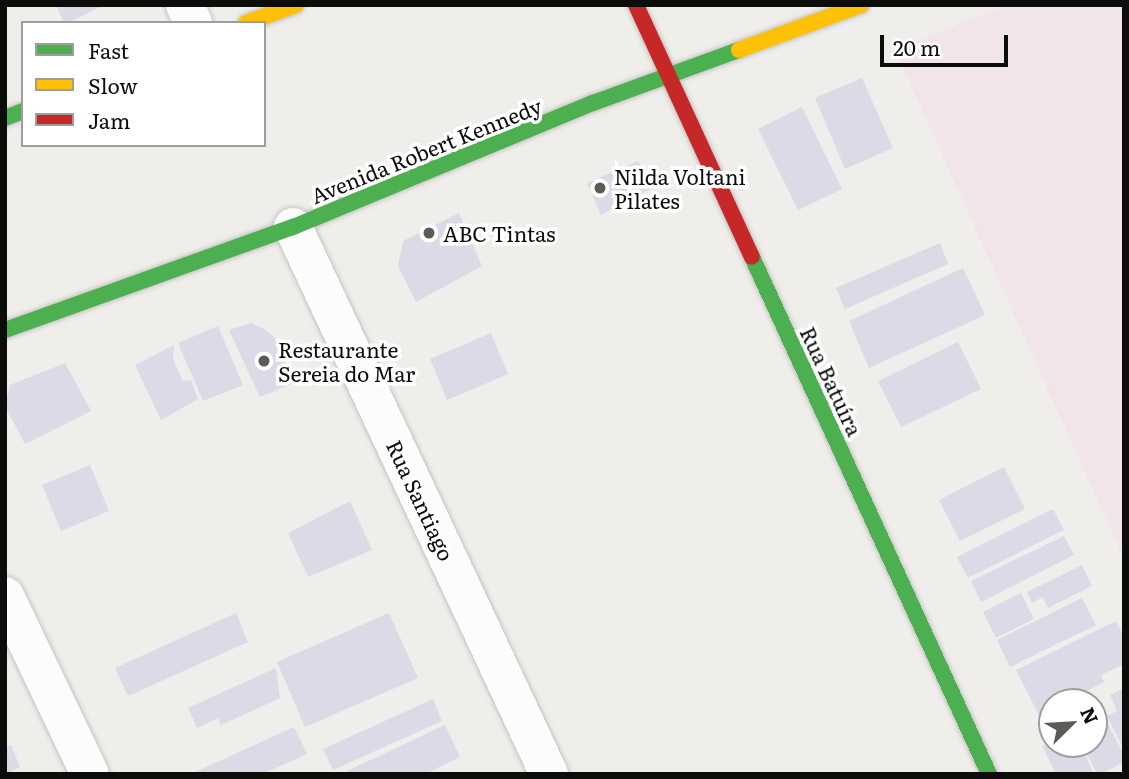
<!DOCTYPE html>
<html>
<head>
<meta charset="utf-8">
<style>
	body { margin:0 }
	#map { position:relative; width:1129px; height:779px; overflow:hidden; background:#efeeea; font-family:Literata,serif }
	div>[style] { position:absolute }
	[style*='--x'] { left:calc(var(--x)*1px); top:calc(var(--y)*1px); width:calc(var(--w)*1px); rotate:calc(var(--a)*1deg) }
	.education>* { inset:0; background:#f2e5ea }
	.building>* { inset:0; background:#ddd9e6 }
	.roads { filter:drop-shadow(0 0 2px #c5c4c1) drop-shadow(0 0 2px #c5c4c1) }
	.street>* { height:38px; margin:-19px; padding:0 19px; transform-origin:19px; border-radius:19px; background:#fdfcfc }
	.fast>* { height:16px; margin:-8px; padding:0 8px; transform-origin:8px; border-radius:8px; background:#4caf50 }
	.slow>* { height:16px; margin:-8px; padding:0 8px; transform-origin:8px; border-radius:8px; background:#ffc107 }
	.jam>* { height:16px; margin:-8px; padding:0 8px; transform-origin:8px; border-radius:8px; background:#c62828 }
	.dots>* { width:19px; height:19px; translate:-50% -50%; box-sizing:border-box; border:4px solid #fff; border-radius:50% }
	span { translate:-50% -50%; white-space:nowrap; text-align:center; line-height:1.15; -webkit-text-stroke:7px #fff; paint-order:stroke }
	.street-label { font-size:21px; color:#0c0c0a }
	.poi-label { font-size:21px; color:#0c0c0a }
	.left { translate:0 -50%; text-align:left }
	.frame { position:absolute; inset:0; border:7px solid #0c0c0a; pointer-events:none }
	.legend { position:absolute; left:21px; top:21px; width:245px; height:126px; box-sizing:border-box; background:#fff; border:2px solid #9e9e9d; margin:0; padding:9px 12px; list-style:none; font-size:21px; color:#0c0c0a }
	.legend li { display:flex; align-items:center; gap:14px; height:35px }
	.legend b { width:35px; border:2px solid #9e9e9d }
	.north { position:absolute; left:1038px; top:688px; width:70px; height:70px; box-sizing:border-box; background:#fff; border:2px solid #9e9e9d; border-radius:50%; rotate:66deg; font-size:19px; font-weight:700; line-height:28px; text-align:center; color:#0c0c0a }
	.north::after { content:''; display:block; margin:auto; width:24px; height:32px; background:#5b5b58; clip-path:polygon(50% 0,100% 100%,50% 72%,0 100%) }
	.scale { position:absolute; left:880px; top:35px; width:128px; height:32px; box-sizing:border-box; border:4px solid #0c0c0a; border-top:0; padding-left:9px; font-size:21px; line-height:24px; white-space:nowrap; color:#0c0c0a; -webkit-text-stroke:5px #fff; paint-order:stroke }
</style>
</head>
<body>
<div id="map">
	<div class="education">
		<i style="clip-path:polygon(1006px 5px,1124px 5px,1124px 559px,895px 50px)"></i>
	</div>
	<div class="building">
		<i style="clip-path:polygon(56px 5px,104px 5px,68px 23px,64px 23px)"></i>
		<i style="clip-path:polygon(862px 78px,893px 148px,845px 169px,815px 98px)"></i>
		<i style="clip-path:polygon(802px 107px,842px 189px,798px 210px,758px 129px)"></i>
		<i style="clip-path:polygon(638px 161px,653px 188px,601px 215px,587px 183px)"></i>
		<i style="clip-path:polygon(459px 213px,482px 266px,416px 302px,398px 266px,403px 241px)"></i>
		<i style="clip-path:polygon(940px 243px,948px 264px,845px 309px,836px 288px)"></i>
		<i style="clip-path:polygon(963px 268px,985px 315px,869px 368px,849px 321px)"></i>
		<i style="clip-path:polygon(251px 323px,263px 328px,275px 338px,294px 383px,260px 397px,229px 330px)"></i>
		<i style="clip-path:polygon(218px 326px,243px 385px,203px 401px,178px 343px)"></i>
		<i style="clip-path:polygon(491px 333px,508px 374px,447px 400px,430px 359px)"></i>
		<i style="clip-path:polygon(958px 342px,981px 389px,901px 427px,878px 381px)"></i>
		<i style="clip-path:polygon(174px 345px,173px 359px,183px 381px,191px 380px,198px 399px,161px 420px,135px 365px)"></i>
		<i style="clip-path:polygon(65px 363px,91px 411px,25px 444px,5px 406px,10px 385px)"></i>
		<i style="clip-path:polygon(90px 465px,109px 511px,61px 531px,42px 485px)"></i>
		<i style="clip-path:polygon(1004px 467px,1025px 509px,960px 541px,939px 500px)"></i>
		<i style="clip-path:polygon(350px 501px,372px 550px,308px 577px,288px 533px)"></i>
		<i style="clip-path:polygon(1053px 509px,1064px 530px,968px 578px,957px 557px)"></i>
		<i style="clip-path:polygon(1064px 536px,1074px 555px,981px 602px,971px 581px)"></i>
		<i style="clip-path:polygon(1082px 565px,1092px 586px,1048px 608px,1043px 597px,1032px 603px,1027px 592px)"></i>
		<i style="clip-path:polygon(1021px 593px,1034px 619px,996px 638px,983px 612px)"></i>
		<i style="clip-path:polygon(1082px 598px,1096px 625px,1010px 667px,997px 640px)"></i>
		<i style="clip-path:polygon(236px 613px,248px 642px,128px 696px,115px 668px)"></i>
		<i style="clip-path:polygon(389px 613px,418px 678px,305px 727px,277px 662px)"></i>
		<i style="clip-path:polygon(1116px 621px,1124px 637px,1124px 664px,1101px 675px,1104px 682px,1065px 702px,1052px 702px,1052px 708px,1039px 715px,1016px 670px)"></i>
		<i style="clip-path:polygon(276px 668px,280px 698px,221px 725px,218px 718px,197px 728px,188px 708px)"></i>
		<i style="clip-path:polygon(1124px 688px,1124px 750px,1107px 716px,1117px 711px,1110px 695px)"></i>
		<i style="clip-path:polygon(433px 699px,442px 721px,333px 770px,323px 749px)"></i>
		<i style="clip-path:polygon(1094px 714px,1097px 721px,1105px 718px,1124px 755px,1124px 762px,1101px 774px,1097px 774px,1082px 744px,1094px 744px)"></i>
		<i style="clip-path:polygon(445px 725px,460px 757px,425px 774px,341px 774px)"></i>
		<i style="clip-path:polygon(294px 727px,307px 754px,263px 774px,191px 774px)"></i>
		<i style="clip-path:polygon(1052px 741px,1052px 744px,1080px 744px,1094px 774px,1056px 774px,1042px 746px)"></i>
		<i style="clip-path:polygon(11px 745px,20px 767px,5px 774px,5px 747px)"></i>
	</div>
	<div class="roads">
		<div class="street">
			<i style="--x:185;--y:5;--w:20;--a:66"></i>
			<i style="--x:293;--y:227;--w:604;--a:64.92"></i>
			<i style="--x:5;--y:596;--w:197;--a:64.5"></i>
		</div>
		<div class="fast">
			<i style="--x:5;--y:118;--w:19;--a:-21"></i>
			<i style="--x:752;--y:257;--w:569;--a:65.37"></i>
			<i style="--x:5;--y:330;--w:306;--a:-19.7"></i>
			<i style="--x:293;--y:227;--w:325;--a:-22.5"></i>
			<i style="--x:593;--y:103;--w:155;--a:-20"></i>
		</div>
		<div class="slow">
			<i style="--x:246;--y:23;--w:53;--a:-19.8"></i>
			<i style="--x:739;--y:50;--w:130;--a:-20.2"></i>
		</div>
		<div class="jam">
			<i style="--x:636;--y:5;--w:277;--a:65.3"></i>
		</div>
	</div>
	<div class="dots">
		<i style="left:600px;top:188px;background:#5b5b58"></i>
		<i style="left:429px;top:233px;background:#5b5b58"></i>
		<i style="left:264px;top:361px;background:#5b5b58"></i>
	</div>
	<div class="street-label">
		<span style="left:426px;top:150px;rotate:-22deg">Avenida Robert Kennedy</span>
		<span style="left:832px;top:381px;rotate:65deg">Rua Batuíra</span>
		<span style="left:421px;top:500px;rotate:65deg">Rua Santiago</span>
	</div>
	<div class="poi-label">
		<span class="left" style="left:614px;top:188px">Nilda Voltani<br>Pilates</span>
		<span class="left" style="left:443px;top:233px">ABC Tintas</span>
		<span class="left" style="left:278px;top:361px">Restaurante<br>Sereia do Mar</span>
	</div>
	<div class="frame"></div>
	<ul class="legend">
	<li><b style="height:9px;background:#4caf50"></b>Fast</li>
	<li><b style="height:9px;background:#ffc107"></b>Slow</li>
	<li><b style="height:9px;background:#c62828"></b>Jam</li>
	</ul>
	<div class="north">N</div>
	<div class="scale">20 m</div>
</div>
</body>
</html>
